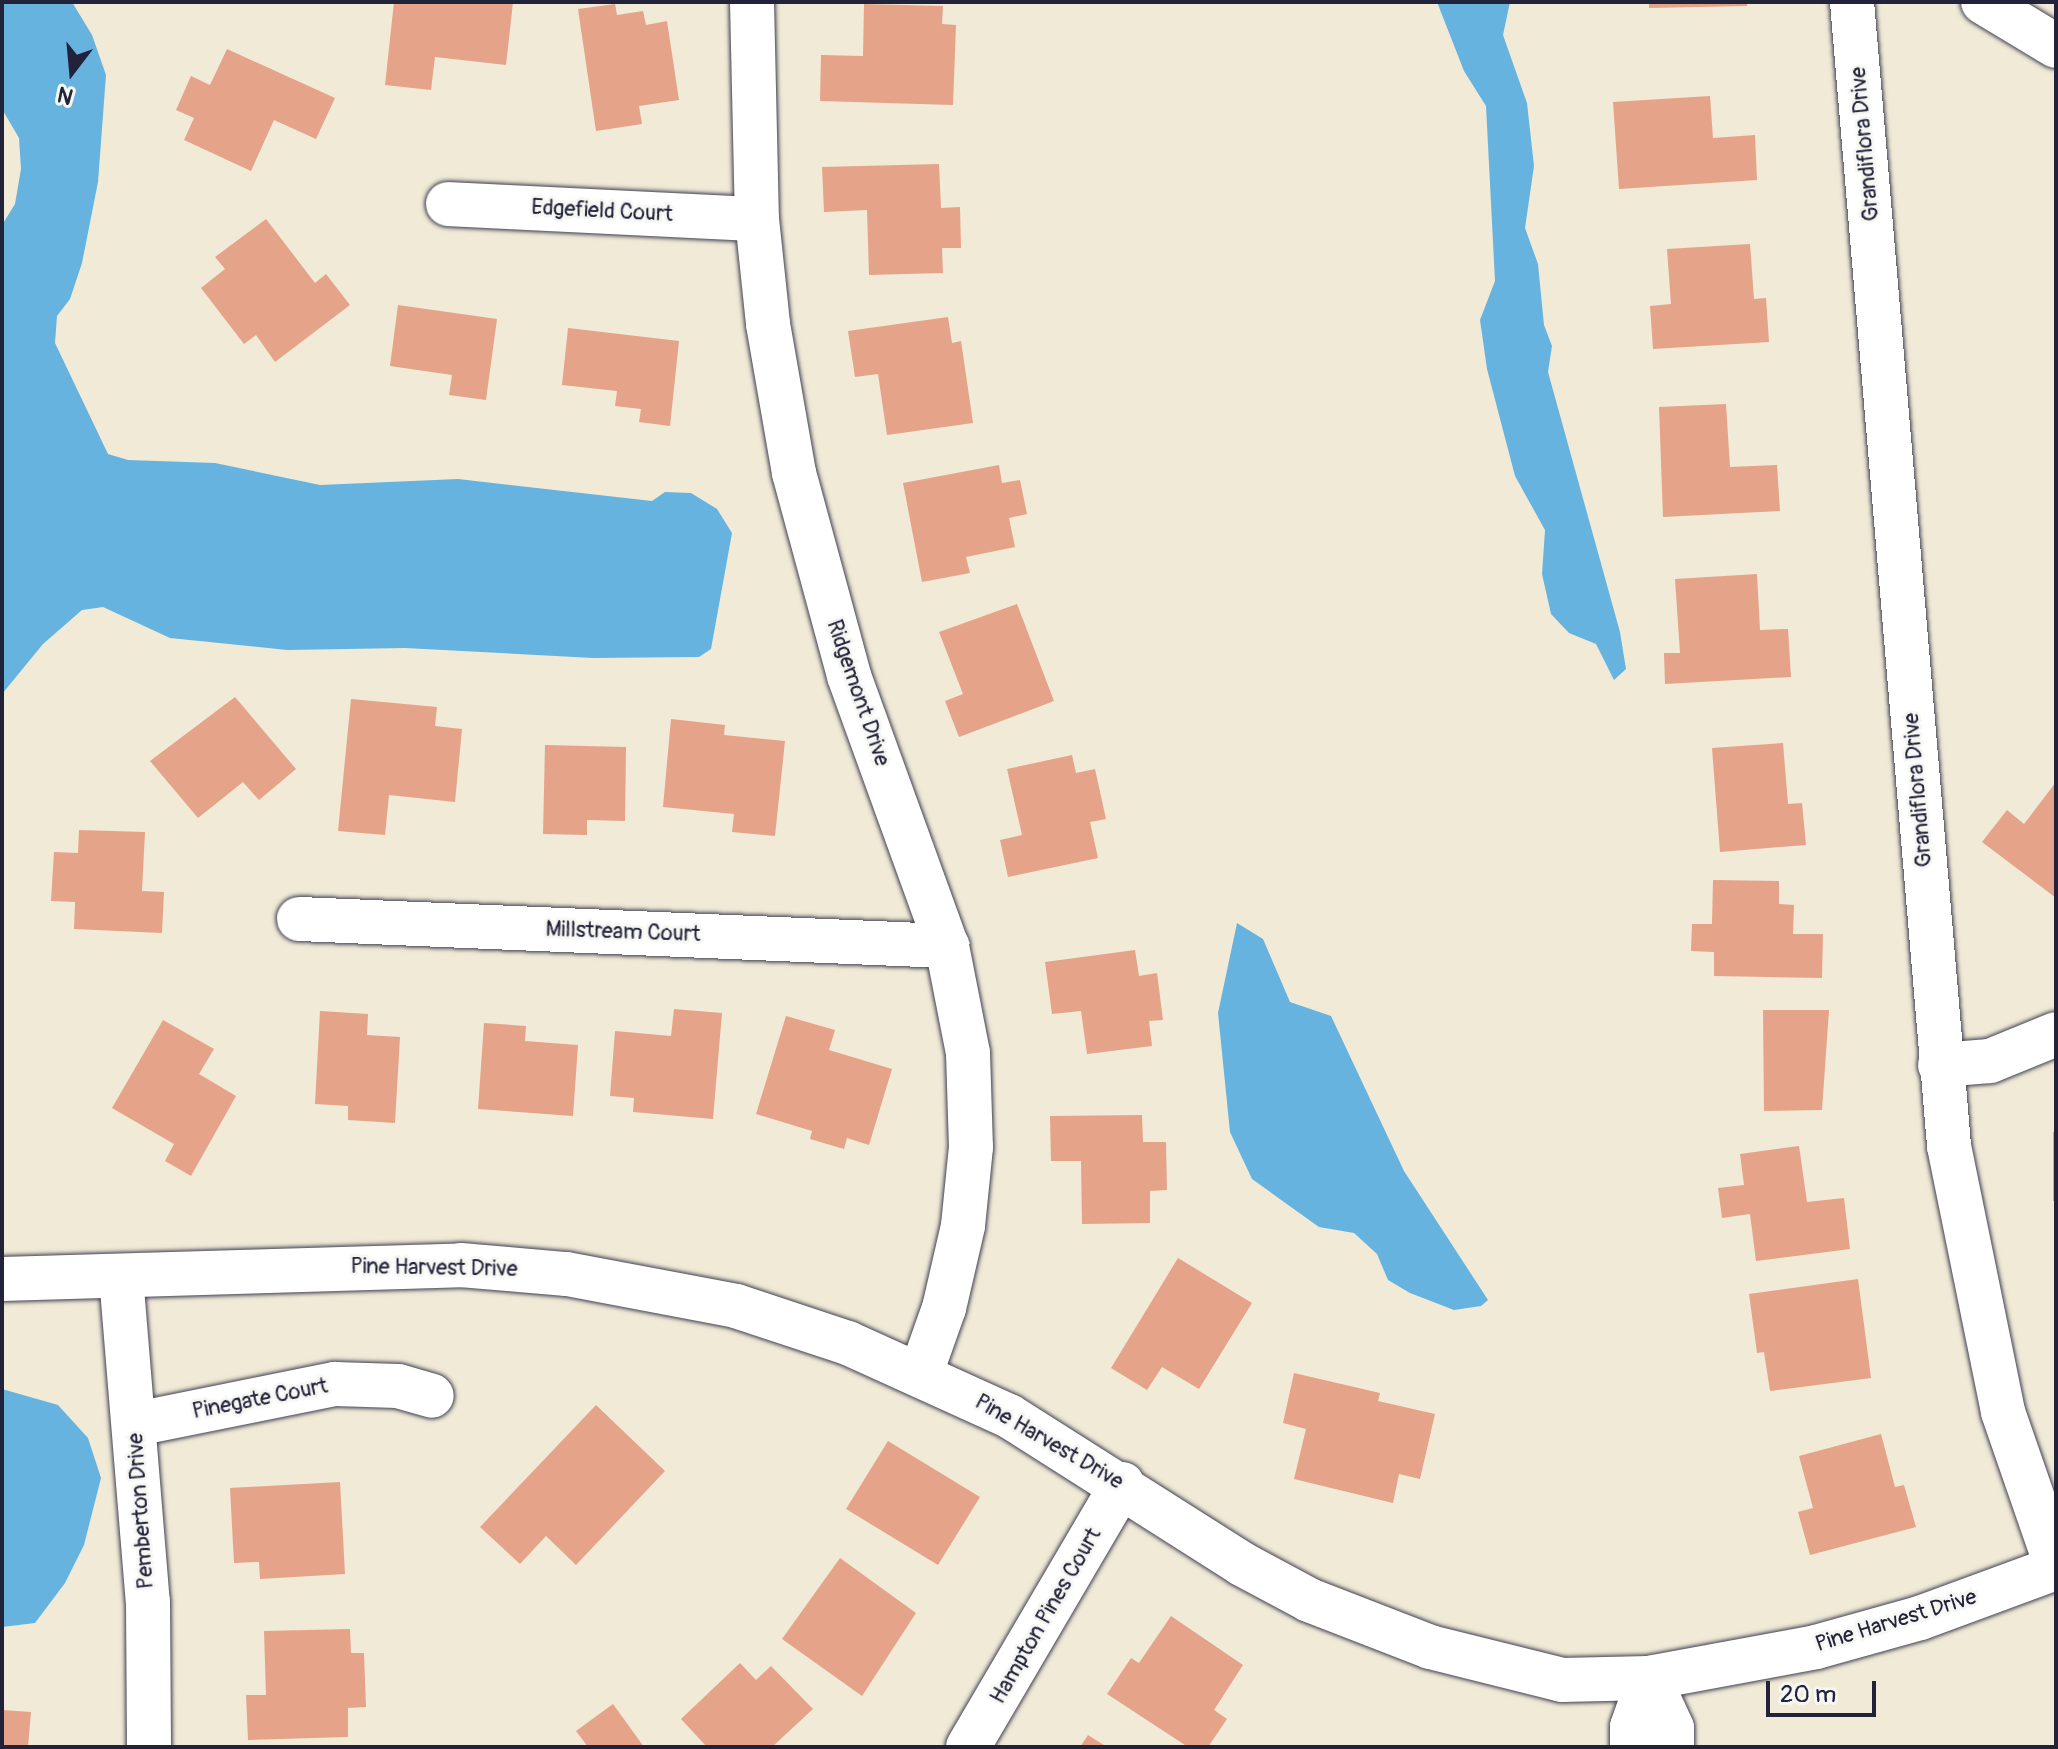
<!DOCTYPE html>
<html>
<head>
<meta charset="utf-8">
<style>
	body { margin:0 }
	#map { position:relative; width:2058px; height:1749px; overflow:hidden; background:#f0ead7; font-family:Pangolin,sans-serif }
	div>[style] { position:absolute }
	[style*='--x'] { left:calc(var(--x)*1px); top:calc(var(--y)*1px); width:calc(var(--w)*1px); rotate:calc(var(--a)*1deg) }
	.water>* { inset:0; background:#66b3df }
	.building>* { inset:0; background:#e5a389 }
	.roads { filter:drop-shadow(0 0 2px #414052) drop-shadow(0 0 2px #414052) }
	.minor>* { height:44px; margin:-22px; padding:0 22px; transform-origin:22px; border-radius:22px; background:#fff }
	span { translate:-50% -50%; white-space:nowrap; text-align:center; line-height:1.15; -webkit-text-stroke:6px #f6f6f2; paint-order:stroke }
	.street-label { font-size:22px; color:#22223b }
	.frame { position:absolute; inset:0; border:4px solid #22223b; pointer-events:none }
	.north { position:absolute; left:32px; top:32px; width:80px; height:80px; -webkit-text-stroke:6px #f6f6f2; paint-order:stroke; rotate:196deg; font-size:22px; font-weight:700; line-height:32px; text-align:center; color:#22223b }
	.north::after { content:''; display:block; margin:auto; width:28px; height:36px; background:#22223b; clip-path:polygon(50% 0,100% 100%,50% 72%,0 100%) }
	.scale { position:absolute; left:1766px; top:1681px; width:110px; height:36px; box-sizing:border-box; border:4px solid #22223b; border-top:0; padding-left:10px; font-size:24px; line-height:28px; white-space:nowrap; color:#22223b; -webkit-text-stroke:6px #f6f6f2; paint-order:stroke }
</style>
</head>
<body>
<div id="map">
	<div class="water">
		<i style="clip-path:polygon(2px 2px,72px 2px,92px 35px,106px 75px,98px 182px,82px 263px,70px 299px,57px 316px,55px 343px,108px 454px,128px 460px,215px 463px,320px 485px,458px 479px,652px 501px,665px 492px,691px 493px,717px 509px,732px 533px,711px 649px,699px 657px,593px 658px,405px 648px,287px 650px,170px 638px,103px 607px,82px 610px,43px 644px,2px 694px,2px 225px,15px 204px,21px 169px,19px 138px,2px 109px)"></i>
		<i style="clip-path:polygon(1437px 2px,1510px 2px,1503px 35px,1527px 103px,1534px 166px,1525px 228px,1538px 264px,1544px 325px,1552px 346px,1548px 372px,1620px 632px,1626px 669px,1614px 680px,1596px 644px,1569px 633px,1551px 614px,1542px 574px,1545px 530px,1515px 476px,1487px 369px,1480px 320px,1495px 281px,1486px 106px,1464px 71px)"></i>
		<i style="clip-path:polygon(1237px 923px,1263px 939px,1290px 1002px,1331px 1016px,1404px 1171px,1488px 1300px,1481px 1306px,1454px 1310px,1410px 1293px,1388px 1280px,1377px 1254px,1354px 1233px,1319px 1227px,1252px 1179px,1230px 1132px,1218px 1013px)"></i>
		<i style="clip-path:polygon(2px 1389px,58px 1405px,88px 1438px,101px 1478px,84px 1545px,65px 1583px,35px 1623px,2px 1627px)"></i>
	</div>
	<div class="building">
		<i style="clip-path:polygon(394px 2px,513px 2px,506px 65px,435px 57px,431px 90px,385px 85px)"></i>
		<i style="clip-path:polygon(1649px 2px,1747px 2px,1747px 6px,1649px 8px)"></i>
		<i style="clip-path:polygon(615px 4px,617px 15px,643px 11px,646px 25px,667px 21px,679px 100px,639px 106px,642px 124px,596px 131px,578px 9px)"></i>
		<i style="clip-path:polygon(864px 4px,943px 6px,942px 24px,956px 25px,953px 105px,820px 101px,821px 55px,863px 56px)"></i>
		<i style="clip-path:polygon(227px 49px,335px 98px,316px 139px,274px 120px,251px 171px,184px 140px,194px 118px,176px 110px,191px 76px,210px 85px)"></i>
		<i style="clip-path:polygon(1710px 96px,1713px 138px,1755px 135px,1757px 180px,1619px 189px,1613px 102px)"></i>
		<i style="clip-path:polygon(939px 164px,941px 208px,960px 207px,961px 248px,942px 248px,943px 273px,869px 275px,867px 210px,824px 212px,822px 167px)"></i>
		<i style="clip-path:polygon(266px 219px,315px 283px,326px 274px,350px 305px,275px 362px,256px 335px,244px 344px,201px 288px,225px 269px,215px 257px)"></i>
		<i style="clip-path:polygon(1750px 244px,1754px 299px,1766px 298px,1769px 342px,1653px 349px,1650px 306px,1671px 304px,1667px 249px)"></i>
		<i style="clip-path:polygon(398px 305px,497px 319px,486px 400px,449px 395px,452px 375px,390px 366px)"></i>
		<i style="clip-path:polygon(948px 317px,952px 343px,961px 341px,973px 423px,887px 435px,878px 374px,855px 377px,848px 331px)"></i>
		<i style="clip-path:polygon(568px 328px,679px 341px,670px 426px,639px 422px,641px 409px,615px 406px,617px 391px,562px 385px)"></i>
		<i style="clip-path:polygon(1726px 404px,1730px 467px,1777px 465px,1780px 511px,1663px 517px,1659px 407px)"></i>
		<i style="clip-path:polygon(999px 465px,1002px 483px,1020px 480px,1027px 514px,1009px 518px,1015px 547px,966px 557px,970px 573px,922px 582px,903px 483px)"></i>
		<i style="clip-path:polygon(1757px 574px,1760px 630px,1788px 629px,1791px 677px,1665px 684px,1664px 653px,1680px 653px,1675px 579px)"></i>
		<i style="clip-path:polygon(1017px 604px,1054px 701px,959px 737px,945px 701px,963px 694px,939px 632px)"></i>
		<i style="clip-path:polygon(235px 697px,296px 769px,259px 800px,243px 782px,198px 818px,150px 761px)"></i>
		<i style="clip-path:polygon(351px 699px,437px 707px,435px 726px,462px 729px,455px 802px,389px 795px,385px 835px,338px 831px)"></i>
		<i style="clip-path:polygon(671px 719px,725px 725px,724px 735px,785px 741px,775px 836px,732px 832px,734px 814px,663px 807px)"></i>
		<i style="clip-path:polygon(1783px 743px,1788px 804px,1802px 803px,1806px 845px,1720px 852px,1712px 748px)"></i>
		<i style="clip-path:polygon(545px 745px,626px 747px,625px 821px,587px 820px,587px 835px,543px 834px)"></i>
		<i style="clip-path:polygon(1072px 755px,1076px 773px,1095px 769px,1106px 819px,1090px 822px,1098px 858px,1008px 877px,1000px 840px,1022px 835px,1007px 769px)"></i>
		<i style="clip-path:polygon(2056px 782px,2056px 898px,1982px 842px,2007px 810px,2024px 824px)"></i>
		<i style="clip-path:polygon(79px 830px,145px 832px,142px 891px,164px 892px,162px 933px,74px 929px,75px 902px,51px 901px,54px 852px,78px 853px)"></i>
		<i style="clip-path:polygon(1713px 880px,1779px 881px,1779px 904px,1794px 905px,1793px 934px,1823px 934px,1822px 978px,1714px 976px,1714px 952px,1691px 951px,1692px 924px,1712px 924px)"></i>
		<i style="clip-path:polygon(1135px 950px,1139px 976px,1157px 973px,1163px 1020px,1149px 1021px,1152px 1046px,1087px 1054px,1081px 1011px,1052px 1014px,1045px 962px)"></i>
		<i style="clip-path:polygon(674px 1009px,722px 1013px,713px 1119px,633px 1112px,634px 1098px,610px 1096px,615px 1031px,671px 1036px)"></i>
		<i style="clip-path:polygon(1763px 1010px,1829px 1010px,1822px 1110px,1764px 1111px)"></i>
		<i style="clip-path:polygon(320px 1011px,368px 1014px,367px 1035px,400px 1037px,395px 1123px,348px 1120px,348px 1106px,315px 1104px)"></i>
		<i style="clip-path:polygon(786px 1016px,835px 1030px,829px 1050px,892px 1069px,869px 1145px,847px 1138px,844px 1149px,810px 1139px,812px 1131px,756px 1114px)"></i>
		<i style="clip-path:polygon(163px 1020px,214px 1049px,199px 1074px,236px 1096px,191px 1176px,165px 1161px,174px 1144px,112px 1108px)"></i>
		<i style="clip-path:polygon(484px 1023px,526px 1026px,525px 1041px,578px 1045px,573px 1116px,478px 1109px)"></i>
		<i style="clip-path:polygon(1142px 1115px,1143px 1142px,1166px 1142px,1167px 1190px,1150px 1191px,1150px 1223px,1082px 1224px,1081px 1161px,1051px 1161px,1050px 1116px)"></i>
		<i style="clip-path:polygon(2053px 1132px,2056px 1132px,2056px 1201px,2053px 1201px)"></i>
		<i style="clip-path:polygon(1799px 1146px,1807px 1202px,1844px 1198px,1850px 1249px,1756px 1261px,1750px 1214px,1722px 1218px,1718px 1188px,1744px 1185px,1740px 1154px)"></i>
		<i style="clip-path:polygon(1178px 1258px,1252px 1303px,1199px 1389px,1162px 1367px,1147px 1390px,1111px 1368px)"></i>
		<i style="clip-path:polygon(1858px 1279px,1871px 1378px,1770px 1391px,1764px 1352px,1757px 1353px,1749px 1294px)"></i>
		<i style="clip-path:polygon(1294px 1373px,1380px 1393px,1378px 1401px,1435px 1414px,1420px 1479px,1399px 1474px,1393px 1503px,1294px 1479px,1306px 1429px,1283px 1423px)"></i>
		<i style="clip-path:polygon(596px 1405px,665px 1471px,576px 1565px,546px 1536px,520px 1564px,480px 1527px)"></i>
		<i style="clip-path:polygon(1881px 1434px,1895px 1487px,1904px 1485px,1916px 1527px,1810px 1555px,1798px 1512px,1813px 1508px,1799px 1456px)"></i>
		<i style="clip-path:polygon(888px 1441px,980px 1497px,938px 1565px,846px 1509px)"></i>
		<i style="clip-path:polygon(340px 1482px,345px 1574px,260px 1579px,259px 1562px,234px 1563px,230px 1488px)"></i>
		<i style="clip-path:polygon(840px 1558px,916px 1613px,862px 1696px,782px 1639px)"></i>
		<i style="clip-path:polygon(1171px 1616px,1243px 1665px,1214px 1710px,1227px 1719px,1208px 1747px,1188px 1747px,1107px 1694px,1131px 1658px,1139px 1663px)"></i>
		<i style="clip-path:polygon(350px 1629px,351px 1653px,364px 1653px,366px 1707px,348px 1708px,348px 1737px,248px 1740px,246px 1695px,266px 1695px,264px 1631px)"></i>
		<i style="clip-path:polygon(740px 1663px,756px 1680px,771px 1666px,813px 1709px,772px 1747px,707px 1747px,681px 1719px)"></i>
		<i style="clip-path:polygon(613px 1704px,644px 1747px,588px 1747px,576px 1731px)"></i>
		<i style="clip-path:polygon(2px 1710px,31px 1712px,28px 1747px,2px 1747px)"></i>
		<i style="clip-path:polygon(1088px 1735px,1107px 1747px,1080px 1747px)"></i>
	</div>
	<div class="roads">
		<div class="minor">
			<i style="--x:752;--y:2;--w:217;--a:88.7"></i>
			<i style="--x:757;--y:219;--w:106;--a:84"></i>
			<i style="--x:768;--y:324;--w:151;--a:80.1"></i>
			<i style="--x:794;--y:473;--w:210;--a:74.8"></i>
			<i style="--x:849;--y:676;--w:287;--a:70.1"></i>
			<i style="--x:947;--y:946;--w:109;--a:78.9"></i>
			<i style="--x:968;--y:1053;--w:94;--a:88.2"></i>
			<i style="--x:971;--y:1147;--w:79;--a:95.8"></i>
			<i style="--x:963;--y:1226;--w:84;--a:103"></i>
			<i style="--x:944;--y:1308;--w:69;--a:109.5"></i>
			<i style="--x:1852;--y:2;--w:1148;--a:85.15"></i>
			<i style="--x:1949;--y:1146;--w:271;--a:78.5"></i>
			<i style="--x:2003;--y:1412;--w:162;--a:70.9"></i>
			<i style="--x:1983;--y:2;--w:85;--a:31.1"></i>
			<i style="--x:448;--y:204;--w:309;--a:2.8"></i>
			<i style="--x:299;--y:919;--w:649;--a:2.39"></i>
			<i style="--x:1940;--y:1065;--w:50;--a:-4.6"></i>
			<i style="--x:1990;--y:1061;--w:71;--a:-22.2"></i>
			<i style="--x:121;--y:1276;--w:327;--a:85.3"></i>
			<i style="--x:148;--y:1602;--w:145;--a:89.6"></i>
			<i style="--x:2;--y:1279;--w:459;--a:-1.7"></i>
			<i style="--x:461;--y:1265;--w:106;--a:4.9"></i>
			<i style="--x:567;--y:1274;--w:172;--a:10.7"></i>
			<i style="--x:736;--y:1306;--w:118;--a:18.3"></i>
			<i style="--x:848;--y:1343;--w:177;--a:24.4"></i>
			<i style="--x:1009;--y:1416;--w:276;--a:32.4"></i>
			<i style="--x:1242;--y:1564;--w:76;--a:28.2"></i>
			<i style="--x:1309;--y:1600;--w:130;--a:21.2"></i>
			<i style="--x:1430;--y:1647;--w:136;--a:14"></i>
			<i style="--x:1562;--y:1680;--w:87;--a:-1.3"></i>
			<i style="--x:1649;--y:1678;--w:170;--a:-10.5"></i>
			<i style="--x:1816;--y:1647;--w:108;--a:-15.6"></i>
			<i style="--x:1920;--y:1618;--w:145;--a:-20.2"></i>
			<i style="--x:136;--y:1424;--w:203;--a:-11.4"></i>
			<i style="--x:335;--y:1384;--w:63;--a:1.8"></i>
			<i style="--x:398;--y:1386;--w:35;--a:16"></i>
			<i style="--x:1649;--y:1678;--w:55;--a:65.3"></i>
			<i style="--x:1672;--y:1728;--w:19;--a:90"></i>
			<i style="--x:968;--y:1747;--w:305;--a:-59.6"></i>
			<i style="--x:1632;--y:1747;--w:20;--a:-90"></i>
			<i style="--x:1632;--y:1727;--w:52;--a:-70.9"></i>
		</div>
	</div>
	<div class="street-label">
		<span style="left:1865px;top:144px;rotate:-95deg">Grandiflora Drive</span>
		<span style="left:602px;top:211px;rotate:3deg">Edgefield Court</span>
		<span style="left:858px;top:693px;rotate:71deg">Ridgemont Drive</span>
		<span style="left:1918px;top:790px;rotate:-95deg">Grandiflora Drive</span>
		<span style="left:623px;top:932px;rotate:2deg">Millstream Court</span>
		<span style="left:434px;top:1268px;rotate:1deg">Pine Harvest Drive</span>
		<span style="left:260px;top:1399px;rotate:-11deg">Pinegate Court</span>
		<span style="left:1049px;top:1442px;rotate:30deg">Pine Harvest Drive</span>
		<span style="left:141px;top:1511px;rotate:-94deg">Pemberton Drive</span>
		<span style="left:1046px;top:1616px;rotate:-60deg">Hampton Pines Court</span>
		<span style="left:1896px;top:1621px;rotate:-17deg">Pine Harvest Drive</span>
	</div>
	<div class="frame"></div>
	<div class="north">N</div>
	<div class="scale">20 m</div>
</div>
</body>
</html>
